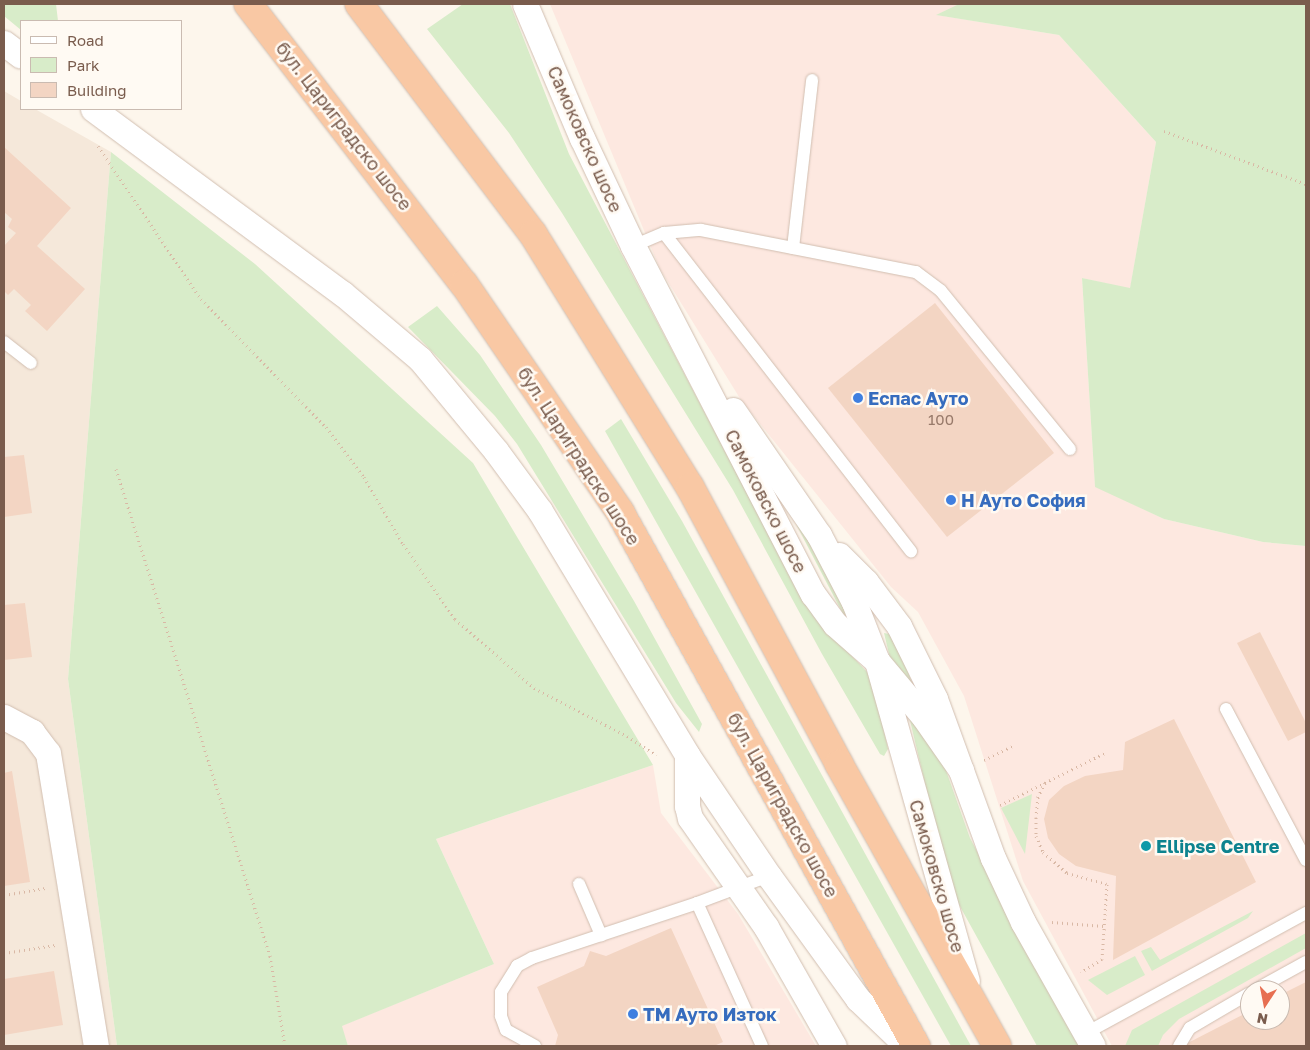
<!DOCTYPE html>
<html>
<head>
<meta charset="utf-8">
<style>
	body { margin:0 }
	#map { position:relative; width:1310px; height:1050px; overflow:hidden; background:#fdf6ec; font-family:"Golos Text",sans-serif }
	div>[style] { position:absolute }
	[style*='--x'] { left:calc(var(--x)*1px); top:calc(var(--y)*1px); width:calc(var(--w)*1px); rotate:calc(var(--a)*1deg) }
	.residential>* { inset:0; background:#f5e8da }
	.commercial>* { inset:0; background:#fde8e0 }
	.green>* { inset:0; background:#d8ecc9 }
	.building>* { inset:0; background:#f3d5c3 }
	.path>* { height:3px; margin-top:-1.5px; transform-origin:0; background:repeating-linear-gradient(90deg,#d9b8a5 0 1px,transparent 0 5px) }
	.roads { filter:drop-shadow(0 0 1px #d1beb0) drop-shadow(0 0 1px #d1beb0) }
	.service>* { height:12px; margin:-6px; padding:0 6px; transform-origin:6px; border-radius:6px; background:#fff }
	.minor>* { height:25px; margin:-12.5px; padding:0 12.5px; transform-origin:12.5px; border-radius:12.5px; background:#fff }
	.trunk>* { height:28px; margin:-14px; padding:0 14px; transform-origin:14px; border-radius:14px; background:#f9c8a4 }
	.dots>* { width:14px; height:14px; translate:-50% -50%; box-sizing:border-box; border:2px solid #fffaf3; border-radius:50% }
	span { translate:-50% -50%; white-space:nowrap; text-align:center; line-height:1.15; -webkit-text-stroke:5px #fffaf3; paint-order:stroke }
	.number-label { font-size:15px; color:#987a6a }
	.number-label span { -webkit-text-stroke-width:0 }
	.street-label { font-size:18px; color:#7a5c4d }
	.shop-label { font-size:18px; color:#366cbe; font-weight:700 }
	.left { translate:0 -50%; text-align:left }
	.culture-label { font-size:18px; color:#0d838f; font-weight:700 }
	.frame { position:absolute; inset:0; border:5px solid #7a5c4d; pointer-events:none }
	.legend { position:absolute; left:20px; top:20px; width:162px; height:90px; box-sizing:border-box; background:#fffaf3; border:1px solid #cabbb1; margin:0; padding:6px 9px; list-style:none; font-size:15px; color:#7a5c4d }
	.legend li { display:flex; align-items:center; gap:10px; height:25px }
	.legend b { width:25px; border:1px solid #cabbb1 }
	.north { position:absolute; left:1240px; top:980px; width:50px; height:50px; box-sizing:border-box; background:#fffaf3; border:1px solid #cabbb1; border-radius:50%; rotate:191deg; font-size:14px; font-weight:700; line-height:20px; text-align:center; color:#7a5c4d }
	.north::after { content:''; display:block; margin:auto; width:18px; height:22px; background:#e76f51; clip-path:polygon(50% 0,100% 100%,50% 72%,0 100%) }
</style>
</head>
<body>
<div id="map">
	<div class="residential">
		<i style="clip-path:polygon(4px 91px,21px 101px,21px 109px,35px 109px,111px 152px,68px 679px,117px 1046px,4px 1046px)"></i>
	</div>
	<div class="commercial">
		<i style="clip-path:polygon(evenodd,550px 4px,959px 4px,937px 15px,1059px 35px,1156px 142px,1130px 289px,1082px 278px,1095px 486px,1164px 519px,1263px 542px,1306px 546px,1306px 1046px,1112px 1046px,1023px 881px,964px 696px,918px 612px,891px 587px,741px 400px,660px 269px,550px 4px,1250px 990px,1280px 990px,1280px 1020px,1250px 1020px,1250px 990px)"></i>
		<i style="clip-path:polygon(653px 765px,661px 813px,738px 914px,816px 1046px,348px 1046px,341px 1026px,494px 964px,436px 839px)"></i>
	</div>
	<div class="green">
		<i style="clip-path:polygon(4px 4px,56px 4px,58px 21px,21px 21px,21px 30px,4px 16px)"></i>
		<i style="clip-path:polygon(463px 4px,510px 4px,569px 154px,770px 537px,823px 626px,870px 675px,876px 691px,888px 749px,884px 756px,880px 754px,822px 654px,733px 490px,562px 213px,509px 133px,427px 29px)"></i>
		<i style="clip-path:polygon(959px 4px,1306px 4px,1306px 546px,1263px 542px,1164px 519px,1095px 487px,1082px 278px,1130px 288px,1156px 142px,1059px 35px,936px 15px)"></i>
		<i style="clip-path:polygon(111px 152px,255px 264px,473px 463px,653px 765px,436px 839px,494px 964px,342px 1026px,348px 1046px,117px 1046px,68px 679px)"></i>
		<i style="clip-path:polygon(437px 306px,480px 355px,541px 445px,634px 601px,702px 724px,699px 732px,676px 703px,517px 444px,495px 416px,408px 327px)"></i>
		<i style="clip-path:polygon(621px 419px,682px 521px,971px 1046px,951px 1046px,605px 431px)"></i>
		<i style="clip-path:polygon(793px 509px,848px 617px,843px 614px,797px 526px)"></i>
		<i style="clip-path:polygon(884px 633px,889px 634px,904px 658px,913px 687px,890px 658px)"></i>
		<i style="clip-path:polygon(908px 712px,943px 762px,970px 838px,1079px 1046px,1037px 1046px,957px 901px,940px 847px)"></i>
		<i style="clip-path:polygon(1032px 794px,1025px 854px,1001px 808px)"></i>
		<i style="clip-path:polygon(1253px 911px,1248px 918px,1152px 971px,1141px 951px,1151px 947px,1160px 960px)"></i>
		<i style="clip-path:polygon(1306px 933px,1306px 948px,1179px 1019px,1163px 1035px,1158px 1046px,1125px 1046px,1132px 1030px)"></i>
		<i style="clip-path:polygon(1135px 956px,1145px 975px,1107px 995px,1088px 980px)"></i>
	</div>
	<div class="building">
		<i style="clip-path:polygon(4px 147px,71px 208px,37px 246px,85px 289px,47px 331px,25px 311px,31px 305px,14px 289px,8px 295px,4px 291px,4px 246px,16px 233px,8px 227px,12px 219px,4px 212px)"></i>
		<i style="clip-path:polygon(935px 303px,1054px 453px,947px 537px,828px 388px)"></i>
		<i style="clip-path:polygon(24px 455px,32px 513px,4px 517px,4px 457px)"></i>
		<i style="clip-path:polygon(25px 603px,32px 657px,4px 660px,4px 605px)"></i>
		<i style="clip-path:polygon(1260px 632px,1306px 723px,1306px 732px,1288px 741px,1237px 643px)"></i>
		<i style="clip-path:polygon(1174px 719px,1256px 882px,1113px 960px,1116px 876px,1076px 866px,1059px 854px,1048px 838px,1044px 819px,1049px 800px,1064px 786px,1085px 776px,1123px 770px,1125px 742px)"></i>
		<i style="clip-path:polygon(12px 771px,30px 882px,4px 886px,4px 773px)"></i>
		<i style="clip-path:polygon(671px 928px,723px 1042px,714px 1046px,555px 1046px,558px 1035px,537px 987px,584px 966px,590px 951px,606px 956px)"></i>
		<i style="clip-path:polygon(54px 971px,63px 1025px,4px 1035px,4px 979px)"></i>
		<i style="clip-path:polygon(1306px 982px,1306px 1046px,1182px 1046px,1250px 1011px,1250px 1020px,1280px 1020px,1280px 995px)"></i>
	</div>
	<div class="path">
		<i style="--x:1164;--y:131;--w:152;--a:20.5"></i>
		<i style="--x:98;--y:146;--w:184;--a:56.1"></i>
		<i style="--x:201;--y:299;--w:179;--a:45.7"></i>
		<i style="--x:326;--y:427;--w:63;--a:52.8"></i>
		<i style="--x:364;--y:477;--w:78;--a:59.8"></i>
		<i style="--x:403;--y:544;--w:91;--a:55.3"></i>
		<i style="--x:455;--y:619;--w:105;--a:41.1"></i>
		<i style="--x:534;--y:688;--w:105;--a:27.3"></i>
		<i style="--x:627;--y:736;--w:35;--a:33"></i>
		<i style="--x:116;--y:469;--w:511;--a:72.45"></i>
		<i style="--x:270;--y:956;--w:91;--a:80.5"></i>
		<i style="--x:984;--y:760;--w:32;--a:-26"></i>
		<i style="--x:1045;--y:783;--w:16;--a:117"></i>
		<i style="--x:1038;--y:797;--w:20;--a:96"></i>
		<i style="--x:1036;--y:817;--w:19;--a:90"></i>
		<i style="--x:1036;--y:836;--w:17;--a:66"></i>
		<i style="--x:1043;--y:852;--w:32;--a:41"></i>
		<i style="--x:1067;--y:873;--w:41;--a:15.4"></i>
		<i style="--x:1107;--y:884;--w:75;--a:93.8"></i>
		<i style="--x:1102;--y:959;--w:25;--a:148"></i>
		<i style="--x:1000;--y:805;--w:119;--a:-26.4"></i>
		<i style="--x:4;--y:895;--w:42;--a:-9.7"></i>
		<i style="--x:1052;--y:922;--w:52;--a:4.4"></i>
		<i style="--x:4;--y:953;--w:52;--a:-8.9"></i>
	</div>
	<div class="roads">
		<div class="service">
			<i style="--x:664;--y:233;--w:403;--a:52.2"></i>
			<i style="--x:633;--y:246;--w:34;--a:-23"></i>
			<i style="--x:664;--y:233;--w:37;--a:-5"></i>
			<i style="--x:701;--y:230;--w:219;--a:11.1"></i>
			<i style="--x:916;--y:272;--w:31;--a:37"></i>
			<i style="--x:941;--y:291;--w:204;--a:50.8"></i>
			<i style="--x:793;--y:248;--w:169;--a:-83.5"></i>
			<i style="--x:4;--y:342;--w:34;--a:38"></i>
			<i style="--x:1226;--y:709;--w:171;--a:62.1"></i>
			<i style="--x:579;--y:884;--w:56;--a:66.7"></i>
			<i style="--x:1255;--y:990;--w:58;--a:-28.8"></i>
			<i style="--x:1086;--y:1033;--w:251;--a:-28.6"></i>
			<i style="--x:535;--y:1046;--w:33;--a:-151"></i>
			<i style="--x:506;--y:1030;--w:15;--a:-110"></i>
			<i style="--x:501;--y:1016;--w:24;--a:-90"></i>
			<i style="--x:501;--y:992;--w:31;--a:-58"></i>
			<i style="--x:517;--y:966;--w:17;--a:-28"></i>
			<i style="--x:532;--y:958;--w:174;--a:-18.4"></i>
			<i style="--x:762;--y:1046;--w:157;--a:-114.4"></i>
			<i style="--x:697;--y:903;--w:77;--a:-20.6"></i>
			<i style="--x:1179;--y:1046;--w:21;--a:-59"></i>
			<i style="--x:1190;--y:1028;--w:69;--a:-30.3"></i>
		</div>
		<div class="minor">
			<i style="--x:525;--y:4;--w:146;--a:67"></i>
			<i style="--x:582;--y:138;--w:119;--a:64.7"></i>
			<i style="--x:633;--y:246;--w:392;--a:62.7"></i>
			<i style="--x:813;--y:594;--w:37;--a:54"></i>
			<i style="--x:835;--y:624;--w:56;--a:41.4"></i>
			<i style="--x:877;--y:661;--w:73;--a:50"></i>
			<i style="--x:924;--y:717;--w:65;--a:55.1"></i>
			<i style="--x:4;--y:43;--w:21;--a:37"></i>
			<i style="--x:93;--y:109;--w:310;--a:36.5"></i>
			<i style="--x:342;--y:293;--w:102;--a:40.2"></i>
			<i style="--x:420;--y:359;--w:119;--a:50.4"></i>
			<i style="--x:496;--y:451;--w:74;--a:53.7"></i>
			<i style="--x:540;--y:511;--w:285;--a:58.9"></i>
			<i style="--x:687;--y:755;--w:146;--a:55.9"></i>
			<i style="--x:769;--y:876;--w:152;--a:54.1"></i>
			<i style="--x:858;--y:999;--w:68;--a:43.8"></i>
			<i style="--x:733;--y:410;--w:152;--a:55.5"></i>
			<i style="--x:819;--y:535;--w:76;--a:62.4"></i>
			<i style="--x:854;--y:602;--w:63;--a:68.7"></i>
			<i style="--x:877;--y:661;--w:332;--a:74.3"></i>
			<i style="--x:839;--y:555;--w:38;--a:45"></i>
			<i style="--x:866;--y:582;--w:55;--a:53.1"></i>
			<i style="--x:899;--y:626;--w:81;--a:63.7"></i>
			<i style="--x:935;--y:699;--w:169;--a:70"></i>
			<i style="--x:993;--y:858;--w:71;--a:64.9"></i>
			<i style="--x:1023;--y:922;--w:142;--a:60.6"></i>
			<i style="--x:4;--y:717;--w:32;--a:28"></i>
			<i style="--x:32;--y:732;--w:26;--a:53"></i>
			<i style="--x:48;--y:753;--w:297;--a:80.7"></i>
			<i style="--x:687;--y:755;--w:51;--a:90"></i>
			<i style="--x:687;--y:806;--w:12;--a:76"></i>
			<i style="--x:690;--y:818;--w:133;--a:55.1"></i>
			<i style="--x:766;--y:927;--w:137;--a:60.3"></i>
		</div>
		<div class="trunk">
			<i style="--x:248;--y:4;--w:354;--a:52.4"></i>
			<i style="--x:464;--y:284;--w:276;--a:55.6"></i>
			<i style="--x:620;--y:512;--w:611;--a:61"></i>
			<i style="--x:359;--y:4;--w:288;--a:52.9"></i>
			<i style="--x:533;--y:234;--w:298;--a:58.2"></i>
			<i style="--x:690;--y:487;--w:315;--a:61.7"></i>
			<i style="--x:839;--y:764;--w:323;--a:60.7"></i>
		</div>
	</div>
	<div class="dots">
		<i style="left:858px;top:398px;background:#3f7fe0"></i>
		<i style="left:951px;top:500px;background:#3f7fe0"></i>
		<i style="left:1146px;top:846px;background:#0f9aa8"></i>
		<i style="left:633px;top:1014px;background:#3f7fe0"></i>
	</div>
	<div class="number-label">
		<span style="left:941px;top:420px">100</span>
	</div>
	<div class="street-label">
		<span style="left:344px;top:126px;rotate:52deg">бул. Цариградско шосе</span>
		<span style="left:585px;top:139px;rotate:66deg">Самоковско шосе</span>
		<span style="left:579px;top:456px;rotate:57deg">бул. Цариградско шосе</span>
		<span style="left:766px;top:501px;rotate:63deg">Самоковско шосе</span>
		<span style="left:783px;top:805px;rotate:61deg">бул. Цариградско шосе</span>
		<span style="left:937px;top:876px;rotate:74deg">Самоковско шосе</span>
	</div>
	<div class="shop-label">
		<span class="left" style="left:868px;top:398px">Еспас Ауто</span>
		<span class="left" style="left:961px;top:500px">Н Ауто София</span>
		<span class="left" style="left:643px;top:1014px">ТМ Ауто Изток</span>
	</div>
	<div class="culture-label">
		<span class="left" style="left:1156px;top:846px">Ellipse Centre</span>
	</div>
	<div class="frame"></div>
	<ul class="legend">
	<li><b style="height:6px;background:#fff"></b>Road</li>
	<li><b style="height:14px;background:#d8ecc9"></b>Park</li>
	<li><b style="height:14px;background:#f3d5c3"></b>Building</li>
	</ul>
	<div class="north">N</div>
</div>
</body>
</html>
